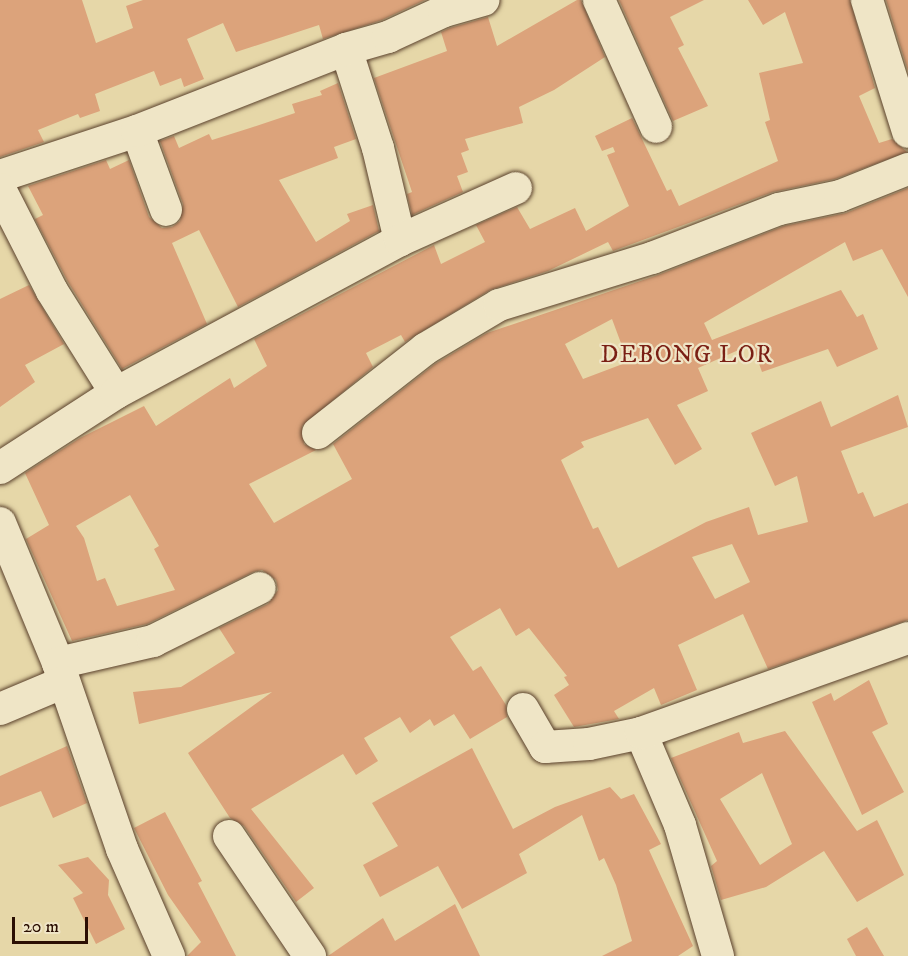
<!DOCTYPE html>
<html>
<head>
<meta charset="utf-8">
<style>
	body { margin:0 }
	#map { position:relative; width:908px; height:956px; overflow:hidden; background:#e6d7a8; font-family:"IM FELL DW Pica",serif }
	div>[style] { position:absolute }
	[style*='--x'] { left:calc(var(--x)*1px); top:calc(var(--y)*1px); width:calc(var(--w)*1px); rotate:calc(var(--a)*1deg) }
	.building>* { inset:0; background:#dca37b }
	.roads { filter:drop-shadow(0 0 2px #5a412c) drop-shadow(0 0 2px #5a412c) }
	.minor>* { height:32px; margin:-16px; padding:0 16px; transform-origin:16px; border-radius:16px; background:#efe5c6 }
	span { translate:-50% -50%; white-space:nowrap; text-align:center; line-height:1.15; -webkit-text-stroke:4.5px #efe5c6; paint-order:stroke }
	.quarter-label { font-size:24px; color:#7a1f14; letter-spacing:1.5px }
	.scale { position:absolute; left:12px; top:917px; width:76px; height:27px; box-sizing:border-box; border:3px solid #2b0f03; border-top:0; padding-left:8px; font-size:18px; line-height:21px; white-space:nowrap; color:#2b0f03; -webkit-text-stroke:4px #efe5c6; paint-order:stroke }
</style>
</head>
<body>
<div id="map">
	<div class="building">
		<i style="clip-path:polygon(0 0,82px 0,96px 43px,133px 28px,126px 6px,143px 0,425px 0,382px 20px,323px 39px,319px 25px,236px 52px,223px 23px,187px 39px,204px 79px,184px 87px,181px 78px,160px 86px,154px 71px,95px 94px,100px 111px,80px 118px,78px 114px,38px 130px,44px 142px,0 157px)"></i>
		<i style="clip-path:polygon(577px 0,581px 0,605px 57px,554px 90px,519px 107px,523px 123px,465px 139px,469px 150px,461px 153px,468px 172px,457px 176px,463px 192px,412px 215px,407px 194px,412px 192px,374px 78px,447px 51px,441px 32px,450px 28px,488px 17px,497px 46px)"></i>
		<i style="clip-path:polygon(619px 0,704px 0,670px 17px,684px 45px,678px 48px,708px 106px,673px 121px)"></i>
		<i style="clip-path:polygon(evenodd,748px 0,850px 0,875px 88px,859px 96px,879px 143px,892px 139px,907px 152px,835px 179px,773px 192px,613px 251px,608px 242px,548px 271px,490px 290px,405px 342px,401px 335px,366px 353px,373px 367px,302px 426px,304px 444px,316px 450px,249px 484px,274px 523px,352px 479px,333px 444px,435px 364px,487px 333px,658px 275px,784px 226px,846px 213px,908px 188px,908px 297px,882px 249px,853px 261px,845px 242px,704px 323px,712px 340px,841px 290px,857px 317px,863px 314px,878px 349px,837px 367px,828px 349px,762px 372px,752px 344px,698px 368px,708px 391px,677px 405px,702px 449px,675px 465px,648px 418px,581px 442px,584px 447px,561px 460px,593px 529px,598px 527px,618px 568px,706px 522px,749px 507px,758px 535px,808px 522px,797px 476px,775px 486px,751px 433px,821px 401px,831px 427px,898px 395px,908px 427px,841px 451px,858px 494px,863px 492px,874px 517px,908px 503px,908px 620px,768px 669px,743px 614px,678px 645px,697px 690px,661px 705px,654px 688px,614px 711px,619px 719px,574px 727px,554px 695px,569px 685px,564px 677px,567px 676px,529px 628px,516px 636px,500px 608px,450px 637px,473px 671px,481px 666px,506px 705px,507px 717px,470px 739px,454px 714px,434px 726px,430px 719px,410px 733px,400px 717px,364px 738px,378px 761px,356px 775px,343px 754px,251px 809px,314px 888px,296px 902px,244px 826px,230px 818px,188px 753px,272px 692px,139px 724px,133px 692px,181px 687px,235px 653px,219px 628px,268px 604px,278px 590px,276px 580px,262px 570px,253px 572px,147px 624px,72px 641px,26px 539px,49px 525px,25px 473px,80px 438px,144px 406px,156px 426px,230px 378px,234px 388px,267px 366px,254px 339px,434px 245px,441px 264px,485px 242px,476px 225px,517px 207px,530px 229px,575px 208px,586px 231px,629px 206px,607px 155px,615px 152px,613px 147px,602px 151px,595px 136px,632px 118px,667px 191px,671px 189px,679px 206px,778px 161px,765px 122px,770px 120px,759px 73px,803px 63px,785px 12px,763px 25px,748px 0,612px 319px,628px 362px,583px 379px,565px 344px,612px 319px,748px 0,130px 495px,159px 546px,154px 549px,175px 590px,117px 606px,105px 578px,97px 581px,84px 538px,76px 526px,130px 495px,748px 0,732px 544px,750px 582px,715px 599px,692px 557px,732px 544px)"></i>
		<i style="clip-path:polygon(886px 0,908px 0,908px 71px)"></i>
		<i style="clip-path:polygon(338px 83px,356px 139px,334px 147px,338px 158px,279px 180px,316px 242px,350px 221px,347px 214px,373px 205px,379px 231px,238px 307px,199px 230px,172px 243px,207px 324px,122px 369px,68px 282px,35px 219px,43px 215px,28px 186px,106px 160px,110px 169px,129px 160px,149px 217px,162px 228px,172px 227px,180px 221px,183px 204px,160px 141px,174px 136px,179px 148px,209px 134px,212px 140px,250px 128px,295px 113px,292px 104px,322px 95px,320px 91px)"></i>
		<i style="clip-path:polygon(29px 285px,64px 344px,25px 365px,35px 382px,0 407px,0 299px)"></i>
		<i style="clip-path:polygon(869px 680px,888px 724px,872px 732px,904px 792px,862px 815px,812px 702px,831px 693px,834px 701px)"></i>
		<i style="clip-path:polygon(evenodd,785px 731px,857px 831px,877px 820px,904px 875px,857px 902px,824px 851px,766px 887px,721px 900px,711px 866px,717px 861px,671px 758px,739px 732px,743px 743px,785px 731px,762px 773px,792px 844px,760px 865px,720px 799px,762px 773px)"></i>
		<i style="clip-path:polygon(67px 746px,87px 803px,53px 818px,41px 791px,0 807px,0 776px)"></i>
		<i style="clip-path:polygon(472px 748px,513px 829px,555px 807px,610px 787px,621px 799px,634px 794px,661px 844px,649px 850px,693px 946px,678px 956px,602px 956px,632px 941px,616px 885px,604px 858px,599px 861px,582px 815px,519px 854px,527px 873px,462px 909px,438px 866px,380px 897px,363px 865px,398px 846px,372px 803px)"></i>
		<i style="clip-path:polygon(165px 812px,202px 881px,198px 883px,236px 956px,187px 956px,201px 942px,168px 895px,134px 828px)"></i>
		<i style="clip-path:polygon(88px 857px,109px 880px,108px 895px,125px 929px,96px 944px,73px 898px,83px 893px,58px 865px)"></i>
		<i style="clip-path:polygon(455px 904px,480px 956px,328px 956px,383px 918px,395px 941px)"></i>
		<i style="clip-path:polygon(867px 927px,884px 956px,856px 956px,847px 939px)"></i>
	</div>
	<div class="roads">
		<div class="minor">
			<i style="--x:599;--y:0;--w:139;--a:65.8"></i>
			<i style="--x:867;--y:0;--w:138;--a:72.7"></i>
			<i style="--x:346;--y:49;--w:104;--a:72.1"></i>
			<i style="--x:378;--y:148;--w:95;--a:76.6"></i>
			<i style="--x:137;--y:131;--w:84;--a:69.8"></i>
			<i style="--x:0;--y:176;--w:144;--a:-18.2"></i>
			<i style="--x:137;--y:131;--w:225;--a:-21.4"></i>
			<i style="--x:346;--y:49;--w:44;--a:-15.9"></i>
			<i style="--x:388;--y:37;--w:62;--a:-24.9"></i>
			<i style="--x:444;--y:11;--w:41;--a:-15.8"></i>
			<i style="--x:0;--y:189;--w:114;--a:63"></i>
			<i style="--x:52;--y:291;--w:120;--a:57.9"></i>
			<i style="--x:318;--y:433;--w:136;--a:-38.1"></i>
			<i style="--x:425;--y:349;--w:86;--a:-30.7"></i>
			<i style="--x:499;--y:305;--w:160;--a:-17.1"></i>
			<i style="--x:652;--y:258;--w:136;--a:-21.1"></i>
			<i style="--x:779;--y:209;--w:62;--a:-12"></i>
			<i style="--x:840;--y:196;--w:73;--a:-21.7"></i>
			<i style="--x:0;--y:468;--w:138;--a:-32.9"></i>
			<i style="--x:116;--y:393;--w:323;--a:-28.3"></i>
			<i style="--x:400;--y:240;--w:127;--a:-24.1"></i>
			<i style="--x:0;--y:523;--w:152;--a:67.5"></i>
			<i style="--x:58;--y:663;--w:197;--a:71"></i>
			<i style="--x:122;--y:849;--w:117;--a:66.3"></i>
			<i style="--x:58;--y:663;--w:98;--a:-13"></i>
			<i style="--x:153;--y:641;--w:119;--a:-26.4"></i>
			<i style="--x:0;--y:709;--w:69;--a:-22.9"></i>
			<i style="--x:523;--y:709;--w:44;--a:59.9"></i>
			<i style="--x:545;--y:747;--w:44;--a:-3.9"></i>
			<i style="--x:589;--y:744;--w:53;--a:-11.9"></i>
			<i style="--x:229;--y:836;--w:145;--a:56"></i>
			<i style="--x:718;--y:956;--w:136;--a:-106.2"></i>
			<i style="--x:680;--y:825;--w:100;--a:-113"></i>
			<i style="--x:641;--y:733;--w:283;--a:-19.6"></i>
		</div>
	</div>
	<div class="quarter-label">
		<span style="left:687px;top:356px">DEBONG LOR</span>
	</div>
	<div class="scale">20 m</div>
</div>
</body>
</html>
